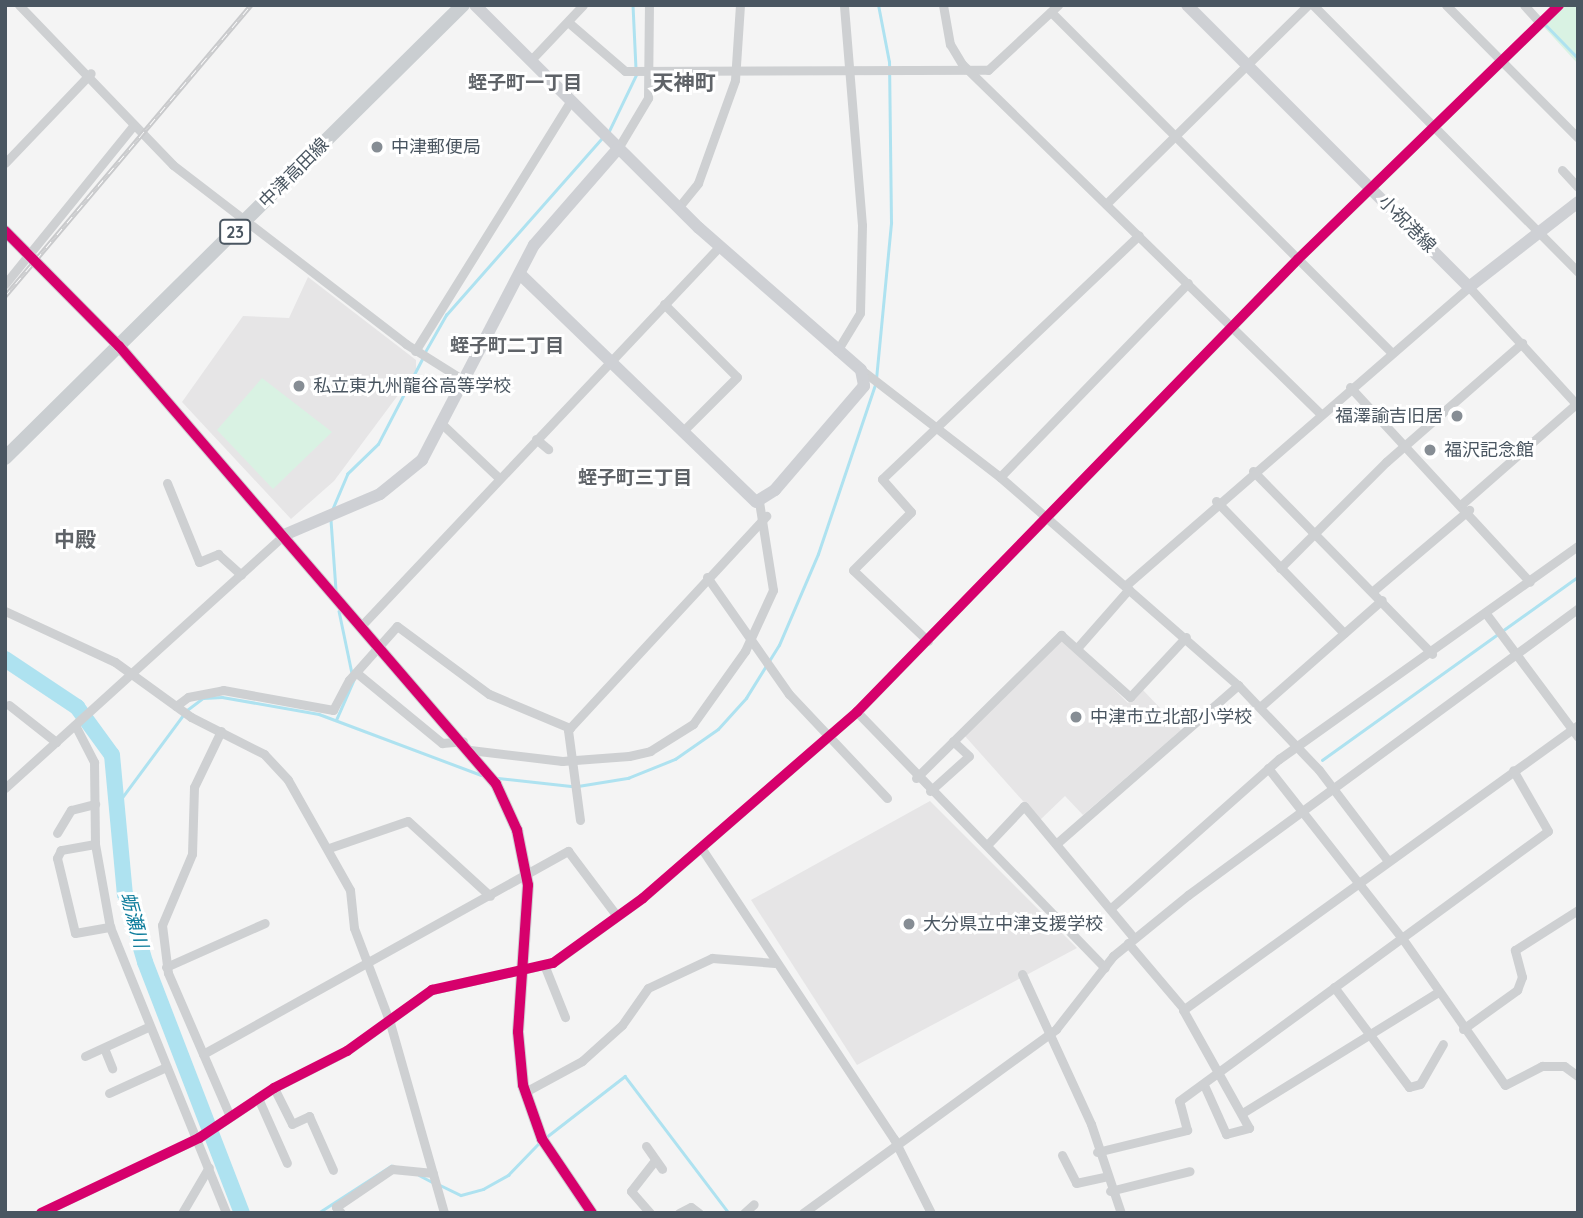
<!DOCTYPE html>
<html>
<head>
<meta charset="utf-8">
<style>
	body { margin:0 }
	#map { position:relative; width:1583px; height:1218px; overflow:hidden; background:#f4f4f4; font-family:Quicksand,"Noto Sans JP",sans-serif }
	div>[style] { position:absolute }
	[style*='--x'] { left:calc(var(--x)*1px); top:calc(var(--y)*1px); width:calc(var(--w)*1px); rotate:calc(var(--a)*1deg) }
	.education>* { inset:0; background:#e6e5e6 }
	.green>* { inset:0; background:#d9f2e3 }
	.stream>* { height:2.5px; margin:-1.25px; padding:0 1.25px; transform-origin:1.25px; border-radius:1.25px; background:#aee2f0 }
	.river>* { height:16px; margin:-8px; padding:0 8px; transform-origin:8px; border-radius:8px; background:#aee2f0 }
	.street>* { height:9px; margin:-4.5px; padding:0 4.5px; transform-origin:4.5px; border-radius:4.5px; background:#ced0d2 }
	.secondary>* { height:12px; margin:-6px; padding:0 6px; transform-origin:6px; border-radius:6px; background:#ced0d4 }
	.primary>* { height:14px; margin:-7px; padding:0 7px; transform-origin:7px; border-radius:7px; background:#caced1 }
	.rail>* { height:5px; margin-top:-2.5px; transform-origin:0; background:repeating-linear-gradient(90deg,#fff 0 8px,#c9cacc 0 16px); box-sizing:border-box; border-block:2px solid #c9cacc }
	.cycleway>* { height:10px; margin:-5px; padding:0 5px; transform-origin:5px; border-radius:5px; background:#d6006c }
	.dots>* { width:19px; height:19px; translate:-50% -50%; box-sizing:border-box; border:4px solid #fff; border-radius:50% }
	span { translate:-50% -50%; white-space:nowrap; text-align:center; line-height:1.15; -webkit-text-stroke:6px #fff; paint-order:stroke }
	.shield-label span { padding:2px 5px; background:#fff; border:2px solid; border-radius:5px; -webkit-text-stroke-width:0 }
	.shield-label { font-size:16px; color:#4a5661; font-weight:700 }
	.poi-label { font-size:18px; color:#4a5661 }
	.left { translate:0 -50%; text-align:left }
	.right { translate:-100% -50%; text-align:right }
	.street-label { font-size:18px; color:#4a5661 }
	.neighbourhood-label { font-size:19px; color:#5f6368; font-weight:700 }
	.water-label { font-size:19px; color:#0c7c9b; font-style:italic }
	.quarter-label { font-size:21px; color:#5f6368; font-weight:700 }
	.frame { position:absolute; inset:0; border:7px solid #4a5661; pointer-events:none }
</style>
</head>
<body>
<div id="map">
	<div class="education">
		<i style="clip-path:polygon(308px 277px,416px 360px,416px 371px,334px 481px,291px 519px,182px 402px,243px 316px,289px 318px)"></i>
		<i style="clip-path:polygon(1063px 639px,1128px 703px,1142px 689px,1181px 730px,1083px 815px,1065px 796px,1040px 820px,964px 735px)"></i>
		<i style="clip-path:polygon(930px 801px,1077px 948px,857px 1065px,751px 900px)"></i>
	</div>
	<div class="green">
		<i style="clip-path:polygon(1564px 5px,1578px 5px,1578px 64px,1543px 26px)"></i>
		<i style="clip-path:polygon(262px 378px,332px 432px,273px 489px,217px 430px)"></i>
	</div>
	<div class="stream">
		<i style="--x:633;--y:5;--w:63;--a:87.3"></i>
		<i style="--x:1545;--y:24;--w:47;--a:45.9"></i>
		<i style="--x:609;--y:131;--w:62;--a:-64.3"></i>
		<i style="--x:425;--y:352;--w:43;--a:-60.4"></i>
		<i style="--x:446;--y:315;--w:236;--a:-48.6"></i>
		<i style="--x:876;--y:379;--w:157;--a:-84.5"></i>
		<i style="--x:891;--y:223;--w:161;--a:-90.7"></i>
		<i style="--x:889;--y:62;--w:58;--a:-100.9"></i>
		<i style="--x:332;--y:510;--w:39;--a:-67"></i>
		<i style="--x:347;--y:474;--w:43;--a:-44.1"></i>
		<i style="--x:378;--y:444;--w:96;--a:-62.6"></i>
		<i style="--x:331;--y:520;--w:70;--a:85.9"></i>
		<i style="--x:339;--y:611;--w:63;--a:78.2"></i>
		<i style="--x:187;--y:710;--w:20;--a:-37"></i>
		<i style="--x:203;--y:698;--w:19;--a:-3"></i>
		<i style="--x:222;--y:697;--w:98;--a:9.9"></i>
		<i style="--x:319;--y:714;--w:173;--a:20.6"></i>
		<i style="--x:336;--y:720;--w:45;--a:-66.3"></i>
		<i style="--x:1322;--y:760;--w:315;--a:-35.6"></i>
		<i style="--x:498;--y:778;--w:73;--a:6.3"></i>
		<i style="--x:578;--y:786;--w:51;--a:-9.1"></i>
		<i style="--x:628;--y:778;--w:51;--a:-22"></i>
		<i style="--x:675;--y:759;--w:52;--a:-34.9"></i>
		<i style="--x:718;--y:729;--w:42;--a:-47.9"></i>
		<i style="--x:746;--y:698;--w:62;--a:-58.1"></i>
		<i style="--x:779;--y:645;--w:99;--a:-66.8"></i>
		<i style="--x:818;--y:554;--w:178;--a:-71.4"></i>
		<i style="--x:118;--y:803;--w:109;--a:-53.5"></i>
		<i style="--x:545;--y:1138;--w:101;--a:-37.8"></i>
		<i style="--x:625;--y:1076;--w:172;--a:52.8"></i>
		<i style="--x:419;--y:1175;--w:15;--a:28"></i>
		<i style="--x:438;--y:1184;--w:25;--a:26"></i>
		<i style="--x:461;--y:1195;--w:23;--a:-15"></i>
		<i style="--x:483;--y:1189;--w:29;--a:-29"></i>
		<i style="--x:508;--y:1175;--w:46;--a:-45.9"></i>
		<i style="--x:318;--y:1213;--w:87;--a:-32.8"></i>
	</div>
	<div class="river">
		<i style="--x:5;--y:659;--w:87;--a:33.7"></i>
		<i style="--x:77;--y:707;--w:59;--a:53.9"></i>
		<i style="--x:112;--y:755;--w:140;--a:84.7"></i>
		<i style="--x:125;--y:894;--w:71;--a:73.6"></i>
		<i style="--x:145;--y:962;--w:269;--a:68.9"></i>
	</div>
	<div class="street">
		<i style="--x:19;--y:5;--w:222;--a:46.1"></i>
		<i style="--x:173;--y:165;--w:294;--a:37.5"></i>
		<i style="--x:406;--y:344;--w:70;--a:32.1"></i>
		<i style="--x:943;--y:5;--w:40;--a:80"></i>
		<i style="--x:950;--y:44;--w:23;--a:59"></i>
		<i style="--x:962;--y:64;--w:500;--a:44.3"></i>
		<i style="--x:1313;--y:5;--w:376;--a:45.2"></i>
		<i style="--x:1446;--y:5;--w:187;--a:45.2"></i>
		<i style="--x:1524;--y:5;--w:24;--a:48"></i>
		<i style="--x:1051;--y:12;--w:481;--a:45"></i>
		<i style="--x:568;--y:22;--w:75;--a:40.7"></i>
		<i style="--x:625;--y:71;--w:363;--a:-0.2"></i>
		<i style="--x:988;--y:70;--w:96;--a:-42.9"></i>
		<i style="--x:530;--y:61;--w:77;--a:-46.6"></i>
		<i style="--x:617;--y:150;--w:61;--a:-59.2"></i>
		<i style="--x:648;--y:98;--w:93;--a:-89.4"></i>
		<i style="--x:5;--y:163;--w:124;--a:-46.3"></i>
		<i style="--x:1562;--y:170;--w:23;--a:47"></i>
		<i style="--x:1106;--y:204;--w:284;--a:-44.6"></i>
		<i style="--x:678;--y:208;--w:32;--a:-51"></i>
		<i style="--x:698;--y:183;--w:109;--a:-70.2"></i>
		<i style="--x:735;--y:80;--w:75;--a:-86.2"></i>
		<i style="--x:5;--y:284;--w:203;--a:-51"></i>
		<i style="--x:664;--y:304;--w:103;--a:45"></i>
		<i style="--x:737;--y:377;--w:78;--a:135"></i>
		<i style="--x:415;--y:351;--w:293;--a:-58.1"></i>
		<i style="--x:837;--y:351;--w:44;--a:-58.8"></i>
		<i style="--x:860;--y:313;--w:88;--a:-88.7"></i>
		<i style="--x:862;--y:225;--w:221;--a:-94.7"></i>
		<i style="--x:859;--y:368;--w:178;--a:37.7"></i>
		<i style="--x:1000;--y:477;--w:316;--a:41.2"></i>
		<i style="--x:1238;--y:685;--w:117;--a:46.4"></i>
		<i style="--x:1319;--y:770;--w:114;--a:52.8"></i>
		<i style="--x:1350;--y:387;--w:265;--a:47.3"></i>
		<i style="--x:443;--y:425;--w:77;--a:43.4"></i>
		<i style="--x:536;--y:439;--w:16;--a:40"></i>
		<i style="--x:1253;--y:471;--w:256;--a:45.6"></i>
		<i style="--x:1000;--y:477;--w:270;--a:-45.9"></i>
		<i style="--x:167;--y:483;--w:85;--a:67.9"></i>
		<i style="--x:199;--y:562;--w:21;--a:-23"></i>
		<i style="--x:218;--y:554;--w:31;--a:42"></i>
		<i style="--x:1216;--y:501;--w:184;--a:45.9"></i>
		<i style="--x:1463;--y:503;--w:150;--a:-41.2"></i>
		<i style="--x:1280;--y:568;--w:150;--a:-45"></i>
		<i style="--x:1386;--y:462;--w:181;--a:-41.2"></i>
		<i style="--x:707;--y:577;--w:143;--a:55"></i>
		<i style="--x:789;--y:694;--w:143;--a:46.7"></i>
		<i style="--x:1125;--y:586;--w:456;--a:-41"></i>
		<i style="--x:1469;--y:287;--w:161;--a:47.5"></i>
		<i style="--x:1373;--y:591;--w:126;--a:-40.2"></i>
		<i style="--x:5;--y:611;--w:121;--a:24.9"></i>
		<i style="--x:115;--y:662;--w:94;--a:35.9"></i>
		<i style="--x:191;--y:717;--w:82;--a:26.9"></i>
		<i style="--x:264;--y:754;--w:35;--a:47"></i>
		<i style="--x:288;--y:780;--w:126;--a:60.6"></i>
		<i style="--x:350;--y:890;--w:38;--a:84"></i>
		<i style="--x:354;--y:928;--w:102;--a:69.2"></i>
		<i style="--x:390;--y:1023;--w:198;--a:74.1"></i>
		<i style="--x:1487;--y:615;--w:152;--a:53.3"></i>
		<i style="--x:362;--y:625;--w:520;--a:-46.64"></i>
		<i style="--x:928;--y:641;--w:103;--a:-136.6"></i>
		<i style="--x:853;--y:570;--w:82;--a:-45"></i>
		<i style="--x:911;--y:512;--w:44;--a:-131.3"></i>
		<i style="--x:882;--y:479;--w:354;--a:-43.5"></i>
		<i style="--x:1078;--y:647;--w:77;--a:-48.7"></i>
		<i style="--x:358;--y:674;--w:109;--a:39.4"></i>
		<i style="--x:442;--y:743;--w:21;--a:-5"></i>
		<i style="--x:9;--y:705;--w:60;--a:38.2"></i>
		<i style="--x:176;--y:706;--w:15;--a:-37"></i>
		<i style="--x:188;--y:697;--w:36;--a:-11"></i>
		<i style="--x:223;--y:690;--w:112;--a:10.3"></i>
		<i style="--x:333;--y:710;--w:34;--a:-62"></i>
		<i style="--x:349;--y:680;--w:72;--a:-48.4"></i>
		<i style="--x:397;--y:626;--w:114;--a:36.5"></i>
		<i style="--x:489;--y:694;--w:88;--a:22.8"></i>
		<i style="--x:1260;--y:707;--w:162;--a:-41.3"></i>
		<i style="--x:857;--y:712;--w:356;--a:45.9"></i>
		<i style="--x:75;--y:725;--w:42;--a:62.8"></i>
		<i style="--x:94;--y:762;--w:82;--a:89.3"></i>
		<i style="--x:95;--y:844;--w:84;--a:79.8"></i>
		<i style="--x:110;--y:927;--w:309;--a:67.9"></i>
		<i style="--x:221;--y:731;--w:62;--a:115.7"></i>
		<i style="--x:194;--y:787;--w:67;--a:91.7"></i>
		<i style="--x:192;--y:854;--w:77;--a:112.9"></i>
		<i style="--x:162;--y:925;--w:48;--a:82.9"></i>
		<i style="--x:168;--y:973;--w:156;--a:66.6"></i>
		<i style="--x:470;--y:750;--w:93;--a:6.8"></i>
		<i style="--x:562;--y:761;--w:67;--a:-4.3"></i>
		<i style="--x:629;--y:756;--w:22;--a:-13"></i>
		<i style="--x:650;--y:751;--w:51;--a:-32.1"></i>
		<i style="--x:693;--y:724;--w:90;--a:-54.5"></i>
		<i style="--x:745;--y:651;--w:67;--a:-65.3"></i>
		<i style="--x:773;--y:590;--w:89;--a:-99"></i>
		<i style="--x:1268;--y:768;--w:216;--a:51.8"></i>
		<i style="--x:1402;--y:938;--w:179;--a:55"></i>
		<i style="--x:1505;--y:1085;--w:42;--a:-27.2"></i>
		<i style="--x:1542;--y:1066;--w:22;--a:0"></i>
		<i style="--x:1564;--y:1066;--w:17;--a:36"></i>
		<i style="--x:916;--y:778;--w:204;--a:-44.6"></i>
		<i style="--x:1061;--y:635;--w:93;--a:41.9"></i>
		<i style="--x:1130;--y:697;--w:82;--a:-47"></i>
		<i style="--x:5;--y:788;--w:377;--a:-42.2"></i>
		<i style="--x:930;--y:791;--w:52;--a:-41.9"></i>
		<i style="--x:969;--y:756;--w:22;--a:-137"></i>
		<i style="--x:580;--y:820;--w:91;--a:-97.6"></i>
		<i style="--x:568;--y:730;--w:292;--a:-47.2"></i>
		<i style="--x:57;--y:833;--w:27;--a:-59"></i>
		<i style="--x:71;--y:810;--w:25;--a:-14"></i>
		<i style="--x:989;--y:843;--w:51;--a:-46.6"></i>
		<i style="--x:1024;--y:806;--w:172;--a:50.2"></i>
		<i style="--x:95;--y:844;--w:35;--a:170"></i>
		<i style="--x:61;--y:850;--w:9;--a:117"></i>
		<i style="--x:57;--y:858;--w:77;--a:76.5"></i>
		<i style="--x:75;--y:933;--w:36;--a:-10"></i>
		<i style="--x:1056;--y:844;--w:242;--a:-41.1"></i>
		<i style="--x:329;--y:848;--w:83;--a:-18.9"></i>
		<i style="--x:408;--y:821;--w:111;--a:42.4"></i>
		<i style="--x:702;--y:849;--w:348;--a:56.5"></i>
		<i style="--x:894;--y:1139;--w:83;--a:63.4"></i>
		<i style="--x:1111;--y:908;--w:225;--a:-41.6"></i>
		<i style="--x:1279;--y:759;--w:367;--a:-35.5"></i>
		<i style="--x:1128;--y:943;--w:87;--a:49.7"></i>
		<i style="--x:166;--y:967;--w:108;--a:-24"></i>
		<i style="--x:545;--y:967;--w:54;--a:68.2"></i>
		<i style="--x:1022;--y:974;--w:165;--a:65.3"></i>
		<i style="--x:1091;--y:1124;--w:94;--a:71.4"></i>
		<i style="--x:1334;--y:987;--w:125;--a:53.1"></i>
		<i style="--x:1409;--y:1087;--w:11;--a:-15"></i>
		<i style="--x:1420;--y:1084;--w:46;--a:-60.1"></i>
		<i style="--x:1463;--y:1029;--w:67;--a:-35.8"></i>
		<i style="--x:1517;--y:990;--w:14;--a:-69"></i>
		<i style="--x:1522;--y:977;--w:28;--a:-105"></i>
		<i style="--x:1515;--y:950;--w:75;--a:-32.4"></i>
		<i style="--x:104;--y:1048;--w:22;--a:68"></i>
		<i style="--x:203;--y:1054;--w:418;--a:-29.1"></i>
		<i style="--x:568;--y:851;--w:81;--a:53"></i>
		<i style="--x:85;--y:1056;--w:69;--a:-24.7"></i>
		<i style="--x:1204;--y:1085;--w:54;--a:65.8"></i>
		<i style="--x:1226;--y:1134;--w:24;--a:-15"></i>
		<i style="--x:1249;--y:1128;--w:135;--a:-119.2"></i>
		<i style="--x:1183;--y:1010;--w:487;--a:-35.8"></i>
		<i style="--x:274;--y:1088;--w:40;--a:63.4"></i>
		<i style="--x:292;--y:1124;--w:19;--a:-25"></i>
		<i style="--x:309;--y:1116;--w:59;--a:66"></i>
		<i style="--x:525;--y:1092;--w:65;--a:-28.5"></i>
		<i style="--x:582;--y:1061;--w:54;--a:-42"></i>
		<i style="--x:622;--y:1025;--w:45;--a:-54.9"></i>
		<i style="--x:648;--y:988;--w:71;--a:-25.1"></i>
		<i style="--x:712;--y:958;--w:63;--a:4.5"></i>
		<i style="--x:109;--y:1093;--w:63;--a:-24.5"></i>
		<i style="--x:258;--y:1098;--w:71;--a:66"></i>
		<i style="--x:1244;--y:1112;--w:228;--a:-31.7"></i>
		<i style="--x:646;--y:1146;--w:28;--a:55"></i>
		<i style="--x:1097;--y:1152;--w:93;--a:-13.7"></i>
		<i style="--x:1187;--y:1130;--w:30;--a:-105"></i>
		<i style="--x:1179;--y:1101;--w:457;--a:-36.2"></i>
		<i style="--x:1548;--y:831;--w:70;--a:-119.8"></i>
		<i style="--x:1062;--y:1155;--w:31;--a:63"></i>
		<i style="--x:1076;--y:1183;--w:29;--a:-12"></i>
		<i style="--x:1110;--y:1191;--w:82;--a:-14"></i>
		<i style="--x:41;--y:1213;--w:175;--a:-25.4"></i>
		<i style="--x:199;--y:1138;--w:90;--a:-33.7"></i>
		<i style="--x:274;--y:1088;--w:82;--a:-26.9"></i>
		<i style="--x:347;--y:1051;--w:105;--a:-35.7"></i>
		<i style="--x:432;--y:990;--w:124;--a:-12.6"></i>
		<i style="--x:553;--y:963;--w:111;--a:-35.8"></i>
		<i style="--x:643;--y:898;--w:284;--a:-41"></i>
		<i style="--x:857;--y:712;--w:632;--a:-45.77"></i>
		<i style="--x:1298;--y:259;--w:364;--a:-44.2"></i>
		<i style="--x:182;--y:1213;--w:53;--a:-59.6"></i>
		<i style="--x:341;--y:1213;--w:8;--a:-130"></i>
		<i style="--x:336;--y:1207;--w:68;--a:-34.2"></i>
		<i style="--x:392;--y:1169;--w:41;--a:5.6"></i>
		<i style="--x:650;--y:1213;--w:29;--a:-131"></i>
		<i style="--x:631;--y:1191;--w:39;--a:-52"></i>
		<i style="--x:679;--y:1213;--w:13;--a:-27"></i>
		<i style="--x:691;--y:1207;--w:10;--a:37"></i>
		<i style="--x:744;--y:1213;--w:13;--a:-42"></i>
		<i style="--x:803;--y:1213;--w:313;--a:-36"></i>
		<i style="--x:1056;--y:1029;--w:93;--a:-52"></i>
		<i style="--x:1113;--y:956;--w:97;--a:-39.1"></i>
		<i style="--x:1188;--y:895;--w:484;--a:-36.3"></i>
	</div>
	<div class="secondary">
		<i style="--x:475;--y:5;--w:316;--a:44.9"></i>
		<i style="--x:699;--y:228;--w:215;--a:41.2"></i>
		<i style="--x:861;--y:370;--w:16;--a:79"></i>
		<i style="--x:864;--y:386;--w:137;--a:130.6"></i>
		<i style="--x:775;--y:490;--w:22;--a:148"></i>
		<i style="--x:756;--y:502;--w:328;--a:-136"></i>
		<i style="--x:1187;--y:5;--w:399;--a:45"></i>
		<i style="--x:1469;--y:287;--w:138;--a:-37.9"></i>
		<i style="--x:5;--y:231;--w:162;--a:45.3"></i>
		<i style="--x:119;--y:346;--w:578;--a:49.28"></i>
		<i style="--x:496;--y:784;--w:51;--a:65.5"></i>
		<i style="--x:517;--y:830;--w:56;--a:78.7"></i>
		<i style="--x:528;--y:885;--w:147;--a:93.9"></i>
		<i style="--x:518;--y:1032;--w:53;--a:84.6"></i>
		<i style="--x:523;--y:1085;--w:57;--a:70.6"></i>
		<i style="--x:542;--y:1139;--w:89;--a:56"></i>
		<i style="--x:284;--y:535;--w:104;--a:-23.1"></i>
		<i style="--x:380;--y:494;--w:54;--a:-39"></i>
		<i style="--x:422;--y:460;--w:242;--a:-62.5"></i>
		<i style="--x:534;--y:245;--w:126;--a:-48.9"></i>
	</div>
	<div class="primary">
		<i style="--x:5;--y:458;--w:644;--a:-44.69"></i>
	</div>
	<div class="rail">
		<i style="--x:5;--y:296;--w:381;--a:-49.8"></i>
	</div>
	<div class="cycleway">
		<i style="--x:5;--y:231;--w:162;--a:45.3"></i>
		<i style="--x:119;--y:346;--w:578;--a:49.28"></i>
		<i style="--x:496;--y:784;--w:51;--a:65.5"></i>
		<i style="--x:517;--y:830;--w:56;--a:78.7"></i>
		<i style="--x:528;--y:885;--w:147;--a:93.9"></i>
		<i style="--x:518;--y:1032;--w:53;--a:84.6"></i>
		<i style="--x:523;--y:1085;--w:57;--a:70.6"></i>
		<i style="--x:542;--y:1139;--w:89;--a:56"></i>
		<i style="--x:41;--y:1213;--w:175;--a:-25.4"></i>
		<i style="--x:199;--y:1138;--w:90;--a:-33.7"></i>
		<i style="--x:274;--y:1088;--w:82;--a:-26.9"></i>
		<i style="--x:347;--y:1051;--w:105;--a:-35.7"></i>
		<i style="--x:432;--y:990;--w:124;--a:-12.6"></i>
		<i style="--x:553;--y:963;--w:111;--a:-35.8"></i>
		<i style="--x:643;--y:898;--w:284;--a:-41"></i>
		<i style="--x:857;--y:712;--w:632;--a:-45.77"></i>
		<i style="--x:1298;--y:259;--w:364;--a:-44.2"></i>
	</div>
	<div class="dots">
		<i style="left:377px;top:147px;background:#868d94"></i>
		<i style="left:299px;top:386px;background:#868d94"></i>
		<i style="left:1457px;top:416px;background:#868d94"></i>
		<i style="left:1430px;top:450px;background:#868d94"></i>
		<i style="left:1076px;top:717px;background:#868d94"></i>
		<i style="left:909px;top:924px;background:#868d94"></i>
	</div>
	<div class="shield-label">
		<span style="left:235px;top:232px">23</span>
	</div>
	<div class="poi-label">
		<span class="left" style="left:391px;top:147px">中津郵便局</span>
		<span class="left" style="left:313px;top:386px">私立東九州龍谷高等学校</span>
		<span class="right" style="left:1443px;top:416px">福澤諭吉旧居</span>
		<span class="left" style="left:1444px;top:450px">福沢記念館</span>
		<span class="left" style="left:1090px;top:717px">中津市立北部小学校</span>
		<span class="left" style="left:923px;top:924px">大分県立中津支援学校</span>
	</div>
	<div class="street-label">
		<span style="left:294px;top:173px;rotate:-45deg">中津高田線</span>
		<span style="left:1407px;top:224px;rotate:45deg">小祝港線</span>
	</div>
	<div class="neighbourhood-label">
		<span style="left:525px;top:83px">蛭子町一丁目</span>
		<span style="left:507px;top:346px">蛭子町二丁目</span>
		<span style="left:635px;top:478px">蛭子町三丁目</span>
	</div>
	<div class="water-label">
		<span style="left:134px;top:920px;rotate:75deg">蛎瀬川</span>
	</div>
	<div class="quarter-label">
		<span style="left:684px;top:82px">天神町</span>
		<span style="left:75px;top:539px">中殿</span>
	</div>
	<div class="frame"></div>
</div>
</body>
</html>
